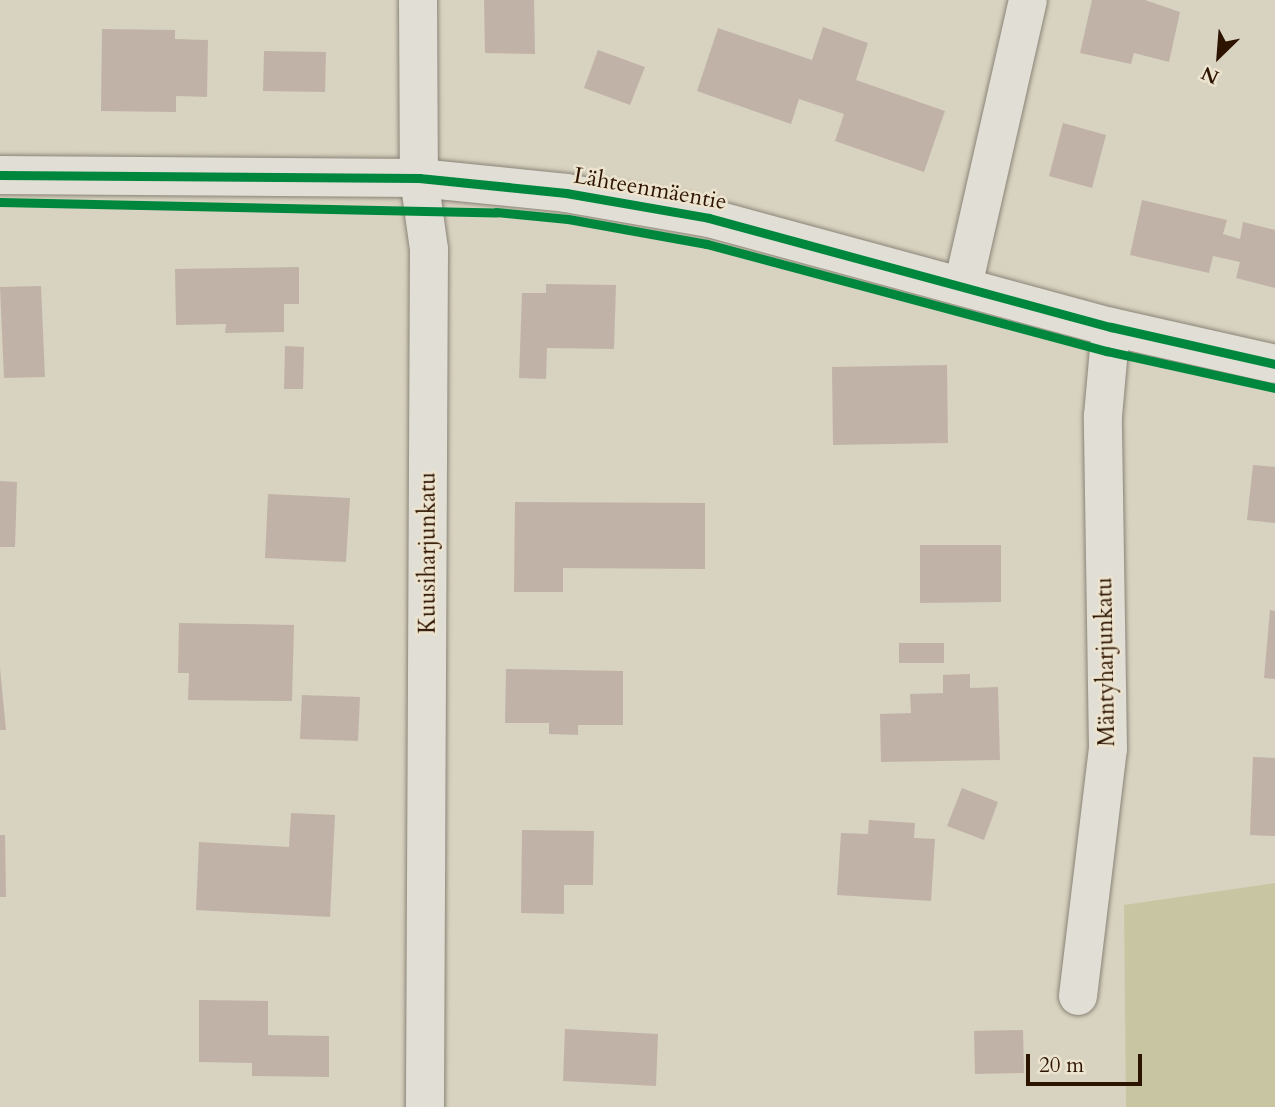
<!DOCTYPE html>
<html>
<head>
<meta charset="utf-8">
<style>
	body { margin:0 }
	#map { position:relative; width:1275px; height:1107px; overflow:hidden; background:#d8d2c0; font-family:Cardo,serif }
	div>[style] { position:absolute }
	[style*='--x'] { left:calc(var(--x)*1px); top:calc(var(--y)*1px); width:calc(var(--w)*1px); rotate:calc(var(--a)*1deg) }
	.green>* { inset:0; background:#c8c6a2 }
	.building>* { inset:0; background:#c1b2a8 }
	.roads { filter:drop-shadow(0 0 2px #8a8477) drop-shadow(0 0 2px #8a8477) }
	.street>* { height:38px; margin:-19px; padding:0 19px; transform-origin:19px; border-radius:19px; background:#e1ded5 }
	.cycleway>* { height:9px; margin:-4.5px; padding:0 4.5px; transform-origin:4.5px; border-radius:4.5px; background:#00873e }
	span { translate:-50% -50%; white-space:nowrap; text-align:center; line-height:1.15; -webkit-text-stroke:5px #ede4cf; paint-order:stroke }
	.street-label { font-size:23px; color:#2d1400 }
	.north { position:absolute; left:1184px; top:21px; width:70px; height:70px; -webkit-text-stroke:5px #ede4cf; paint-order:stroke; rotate:205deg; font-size:19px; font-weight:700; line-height:28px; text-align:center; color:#2d1400 }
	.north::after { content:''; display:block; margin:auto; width:24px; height:32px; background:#2d1400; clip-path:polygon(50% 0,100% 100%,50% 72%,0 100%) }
	.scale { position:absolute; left:1026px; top:1054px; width:116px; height:32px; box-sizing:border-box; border:4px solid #2d1400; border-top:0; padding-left:9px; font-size:21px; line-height:24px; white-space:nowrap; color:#2d1400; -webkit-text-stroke:5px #ede4cf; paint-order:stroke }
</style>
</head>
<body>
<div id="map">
	<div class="green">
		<i style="clip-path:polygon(1275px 883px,1275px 1107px,1126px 1107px,1124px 905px)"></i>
	</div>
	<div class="building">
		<i style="clip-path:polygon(484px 0,534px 0,535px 54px,485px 53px)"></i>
		<i style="clip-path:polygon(1092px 0,1145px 0,1180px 12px,1169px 62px,1134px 53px,1131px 64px,1080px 53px)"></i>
		<i style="clip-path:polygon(823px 27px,868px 43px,856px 80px,945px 111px,924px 172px,835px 141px,844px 114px,799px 99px,791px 124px,697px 91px,718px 28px,812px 60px)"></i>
		<i style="clip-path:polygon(102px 29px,175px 30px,175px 39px,208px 40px,207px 97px,176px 96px,176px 112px,101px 111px)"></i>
		<i style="clip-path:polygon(598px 50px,645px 67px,630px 105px,584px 88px)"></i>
		<i style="clip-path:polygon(264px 51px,326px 52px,325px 92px,263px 91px)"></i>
		<i style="clip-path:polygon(1063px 123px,1106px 135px,1092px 188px,1049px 176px)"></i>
		<i style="clip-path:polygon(1142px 200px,1227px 220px,1223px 234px,1240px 239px,1243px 222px,1275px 230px,1275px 288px,1236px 278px,1240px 262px,1213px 256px,1209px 273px,1130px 255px)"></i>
		<i style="clip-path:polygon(299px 267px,299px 304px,284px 304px,284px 332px,225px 333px,226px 324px,176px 325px,175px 269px)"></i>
		<i style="clip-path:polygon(546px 284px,616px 285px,614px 349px,547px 348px,546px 379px,519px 378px,522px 293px,546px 293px)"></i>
		<i style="clip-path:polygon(41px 286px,45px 377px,4px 378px,0 287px)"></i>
		<i style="clip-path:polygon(285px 346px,304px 347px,303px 389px,284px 389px)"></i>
		<i style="clip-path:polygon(947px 365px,948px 443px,833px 445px,832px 367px)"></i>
		<i style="clip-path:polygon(1253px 465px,1275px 467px,1275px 523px,1247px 520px)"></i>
		<i style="clip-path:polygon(0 481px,17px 482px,15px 547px,0 547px)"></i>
		<i style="clip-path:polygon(268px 494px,350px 498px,346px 562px,265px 558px)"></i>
		<i style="clip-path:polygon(515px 502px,705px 503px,705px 569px,563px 568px,563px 592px,514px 592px)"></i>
		<i style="clip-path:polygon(920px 545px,1001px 545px,1001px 602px,920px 603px)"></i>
		<i style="clip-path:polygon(1270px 610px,1275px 611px,1275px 679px,1264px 678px)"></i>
		<i style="clip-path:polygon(179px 623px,294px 625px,292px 701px,188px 700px,189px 673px,178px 673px)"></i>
		<i style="clip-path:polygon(899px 643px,944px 643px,944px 663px,899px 663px)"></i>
		<i style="clip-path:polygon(0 668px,6px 730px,0 730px)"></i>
		<i style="clip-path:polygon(506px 669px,623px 671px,623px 725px,578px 725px,578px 735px,549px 734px,549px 723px,505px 723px)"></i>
		<i style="clip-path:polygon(970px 674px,970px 688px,998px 687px,1000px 760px,881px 762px,880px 714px,911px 713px,910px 694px,943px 693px,943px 675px)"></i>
		<i style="clip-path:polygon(302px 695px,360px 697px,358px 741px,300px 739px)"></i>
		<i style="clip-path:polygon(1253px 757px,1275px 758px,1275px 836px,1250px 835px)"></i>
		<i style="clip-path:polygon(962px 788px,998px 802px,984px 840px,947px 826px)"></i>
		<i style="clip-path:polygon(291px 813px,335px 815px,330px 917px,196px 910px,199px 842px,289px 847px)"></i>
		<i style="clip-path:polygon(869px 820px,915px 823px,914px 838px,935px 839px,931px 901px,837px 895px,841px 833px,868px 834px)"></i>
		<i style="clip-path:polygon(522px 830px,594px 831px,593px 885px,564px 885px,564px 914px,521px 913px)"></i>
		<i style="clip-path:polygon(0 835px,5px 835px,6px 897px,0 897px)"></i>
		<i style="clip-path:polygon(199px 1000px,268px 1001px,268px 1035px,329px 1036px,329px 1077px,252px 1076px,252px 1063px,199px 1062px)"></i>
		<i style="clip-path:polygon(565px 1029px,658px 1034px,656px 1086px,563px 1081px)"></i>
		<i style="clip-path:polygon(1023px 1030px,1024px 1073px,975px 1074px,974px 1031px)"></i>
	</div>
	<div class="roads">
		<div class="street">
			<i style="--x:418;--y:0;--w:178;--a:89.7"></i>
			<i style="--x:419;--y:178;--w:72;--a:82"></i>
			<i style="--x:429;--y:249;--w:858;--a:90.27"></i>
			<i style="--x:0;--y:175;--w:419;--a:0.4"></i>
			<i style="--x:419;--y:178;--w:148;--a:5.8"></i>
			<i style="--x:566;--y:193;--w:145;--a:9.9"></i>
			<i style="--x:709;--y:218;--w:417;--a:15.2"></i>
			<i style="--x:1111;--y:327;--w:168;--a:12.7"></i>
			<i style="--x:963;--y:286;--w:293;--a:-77.2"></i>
			<i style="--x:1078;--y:996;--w:249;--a:-83.1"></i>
			<i style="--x:1108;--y:749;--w:333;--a:-90.9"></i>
			<i style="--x:1103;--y:416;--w:89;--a:-84.9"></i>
		</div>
	</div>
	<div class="cycleway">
		<i style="--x:0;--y:175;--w:419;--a:0.4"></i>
		<i style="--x:419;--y:178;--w:148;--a:5.8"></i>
		<i style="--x:566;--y:193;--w:145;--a:9.9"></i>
		<i style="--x:709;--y:218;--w:417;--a:15.2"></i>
		<i style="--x:1111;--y:327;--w:168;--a:12.7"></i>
		<i style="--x:0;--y:202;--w:496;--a:1.2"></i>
		<i style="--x:496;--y:212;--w:72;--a:5.6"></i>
		<i style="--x:568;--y:219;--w:141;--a:10.2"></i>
		<i style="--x:707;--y:244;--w:414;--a:15"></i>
		<i style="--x:1107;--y:351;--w:172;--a:12.4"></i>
	</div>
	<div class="street-label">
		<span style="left:650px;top:189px;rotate:10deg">Lähteenmäentie</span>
		<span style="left:428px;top:553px;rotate:-90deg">Kuusiharjunkatu</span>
		<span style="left:1106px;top:662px;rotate:-91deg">Mäntyharjunkatu</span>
	</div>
	<div class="north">N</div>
	<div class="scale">20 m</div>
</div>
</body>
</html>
